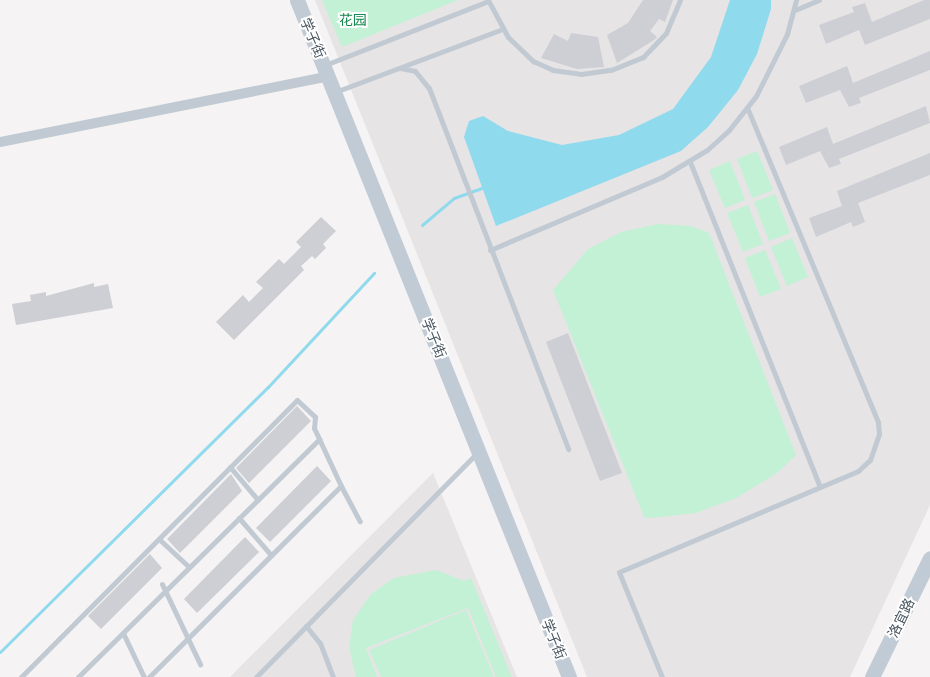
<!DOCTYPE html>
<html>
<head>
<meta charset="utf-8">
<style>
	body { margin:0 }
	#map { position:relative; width:930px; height:677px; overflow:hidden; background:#f5f3f3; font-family:"Space Grotesk","Noto Sans SC",sans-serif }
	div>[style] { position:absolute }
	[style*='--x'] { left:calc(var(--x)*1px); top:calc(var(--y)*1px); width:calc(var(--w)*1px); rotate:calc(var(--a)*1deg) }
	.education>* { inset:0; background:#e6e4e5 }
	.green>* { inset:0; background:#c3f1d5 }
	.water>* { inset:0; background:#90daee }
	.stream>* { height:3px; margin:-1.5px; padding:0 1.5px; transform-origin:1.5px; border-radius:1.5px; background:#90daee }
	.building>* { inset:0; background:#cdcfd5 }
	.lane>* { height:5px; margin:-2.5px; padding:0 2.5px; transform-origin:2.5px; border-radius:2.5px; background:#c1cad2 }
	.street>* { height:10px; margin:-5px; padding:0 5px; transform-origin:5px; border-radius:5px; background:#c1cad2 }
	.secondary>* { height:15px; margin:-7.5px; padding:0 7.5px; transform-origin:7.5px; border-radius:7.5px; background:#c1cbd6 }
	span { translate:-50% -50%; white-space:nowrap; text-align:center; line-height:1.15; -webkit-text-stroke:4px #fff; paint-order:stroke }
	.park-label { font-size:14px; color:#17864f }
	.street-label { font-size:14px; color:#4a5661 }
</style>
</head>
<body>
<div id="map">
	<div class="education">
		<i style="clip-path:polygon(315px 0,930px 0,930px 505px,850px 677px,587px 677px)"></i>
		<i style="clip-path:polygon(433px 473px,517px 677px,230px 677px)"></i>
	</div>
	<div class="green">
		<i style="clip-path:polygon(322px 0,458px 0,342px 47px)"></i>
		<i style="clip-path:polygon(757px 151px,773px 190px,752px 198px,737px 159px)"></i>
		<i style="clip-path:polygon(730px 161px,745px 200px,725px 208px,709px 170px)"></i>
		<i style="clip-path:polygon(775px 194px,790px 233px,769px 241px,754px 202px)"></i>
		<i style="clip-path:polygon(748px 205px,763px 244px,743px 252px,727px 213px)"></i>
		<i style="clip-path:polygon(658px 224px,691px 226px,709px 233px,796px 455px,777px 473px,736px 498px,696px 513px,651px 518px,644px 517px,553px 290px,588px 249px,621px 232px)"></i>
		<i style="clip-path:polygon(792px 238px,808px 277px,787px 286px,771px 247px)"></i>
		<i style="clip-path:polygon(765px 250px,781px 289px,760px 297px,745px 258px)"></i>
		<i style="clip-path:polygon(436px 570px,464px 581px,471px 578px,512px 677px,496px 677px,468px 608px,366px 648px,377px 677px,356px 677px,349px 647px,353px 620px,371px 594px,394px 578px)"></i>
		<i style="clip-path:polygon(466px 610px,494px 677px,381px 677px,369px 650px)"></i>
	</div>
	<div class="water">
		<i style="clip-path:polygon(730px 0,771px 0,771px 9px,757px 54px,738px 90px,708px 127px,681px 151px,496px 226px,464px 137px,469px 121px,483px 116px,508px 131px,562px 145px,619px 135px,673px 109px,711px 57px)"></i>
	</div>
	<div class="stream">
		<i style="--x:422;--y:225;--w:42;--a:-40.2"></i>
		<i style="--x:454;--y:198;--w:30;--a:-20"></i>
		<i style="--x:0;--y:652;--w:377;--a:-44.7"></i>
		<i style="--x:268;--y:387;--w:156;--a:-47.1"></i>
	</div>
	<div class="building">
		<i style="clip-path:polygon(643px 0,673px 0,665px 22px,659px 19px,650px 31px,657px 37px,654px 40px,617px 63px,607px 35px,628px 23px)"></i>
		<i style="clip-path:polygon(924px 0,930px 0,930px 19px,865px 45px,859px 30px,826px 44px,819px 25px,854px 12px,852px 7px,865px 3px,872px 22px)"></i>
		<i style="clip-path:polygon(571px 33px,598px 37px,604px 67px,577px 69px,541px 58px,554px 34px,568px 41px)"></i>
		<i style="clip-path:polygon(930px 51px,930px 70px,859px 98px,861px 103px,849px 107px,840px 90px,806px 103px,799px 86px,847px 66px,853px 83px)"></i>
		<i style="clip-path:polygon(926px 106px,930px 123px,839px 159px,841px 164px,829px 168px,820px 151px,786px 165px,779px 147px,827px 127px,833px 144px)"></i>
		<i style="clip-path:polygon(930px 153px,930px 175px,858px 203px,865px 222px,853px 227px,851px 222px,816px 237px,809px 218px,842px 206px,837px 191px)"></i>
		<i style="clip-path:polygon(321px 217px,336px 231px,323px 244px,326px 248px,315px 259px,312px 256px,301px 266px,304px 270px,234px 340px,216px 322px,243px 295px,249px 302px,263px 288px,256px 282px,279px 259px,284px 264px,301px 247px,296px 242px)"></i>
		<i style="clip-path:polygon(94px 283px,94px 287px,108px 284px,113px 308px,16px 325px,12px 304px,31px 301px,30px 295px,46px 292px,46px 296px)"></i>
		<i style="clip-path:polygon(568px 333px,622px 473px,600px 481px,546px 342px)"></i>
		<i style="clip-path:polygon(297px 406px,311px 421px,249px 483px,236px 468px)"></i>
		<i style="clip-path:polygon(317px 466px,331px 481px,270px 542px,256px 528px)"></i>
		<i style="clip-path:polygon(231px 474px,242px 491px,180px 553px,167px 539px)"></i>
		<i style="clip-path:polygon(245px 537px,259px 552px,197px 613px,184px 599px)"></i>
		<i style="clip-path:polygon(150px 554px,162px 568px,101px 629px,88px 616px)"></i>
	</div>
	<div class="lane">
		<i style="--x:488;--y:0;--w:42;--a:61.6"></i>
		<i style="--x:508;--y:37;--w:35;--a:44"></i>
		<i style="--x:533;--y:61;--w:22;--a:24"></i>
		<i style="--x:553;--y:70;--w:28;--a:8"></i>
		<i style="--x:581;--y:74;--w:30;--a:-8"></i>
		<i style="--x:611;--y:70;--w:35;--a:-22"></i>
		<i style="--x:643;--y:57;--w:33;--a:-46"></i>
		<i style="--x:666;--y:33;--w:36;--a:-67"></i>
		<i style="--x:795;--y:10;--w:26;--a:-23"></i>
		<i style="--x:325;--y:65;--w:175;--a:-21.4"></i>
		<i style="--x:400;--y:68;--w:15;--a:11"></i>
		<i style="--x:415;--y:71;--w:22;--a:51"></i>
		<i style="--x:429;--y:88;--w:387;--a:68.9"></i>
		<i style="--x:335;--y:92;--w:179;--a:-20.6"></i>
		<i style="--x:690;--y:162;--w:350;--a:68.2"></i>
		<i style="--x:490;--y:250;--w:187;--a:-23"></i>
		<i style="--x:662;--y:177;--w:52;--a:-31"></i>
		<i style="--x:707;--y:150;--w:30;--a:-42"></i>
		<i style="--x:729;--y:130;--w:43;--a:-51.5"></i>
		<i style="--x:756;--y:96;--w:69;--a:-63.4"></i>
		<i style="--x:787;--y:34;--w:35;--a:-75"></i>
		<i style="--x:230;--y:467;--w:43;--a:49.7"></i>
		<i style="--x:239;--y:518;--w:49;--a:49.1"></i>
		<i style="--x:159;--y:539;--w:41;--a:43"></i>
		<i style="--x:162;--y:584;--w:89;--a:64.6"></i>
		<i style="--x:306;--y:626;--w:22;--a:51"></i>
		<i style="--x:320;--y:643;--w:36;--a:69"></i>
		<i style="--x:123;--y:633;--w:49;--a:64.5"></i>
		<i style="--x:21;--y:677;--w:391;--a:-45.1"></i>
		<i style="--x:297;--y:400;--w:25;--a:43"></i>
		<i style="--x:315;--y:417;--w:11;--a:95"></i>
		<i style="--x:314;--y:428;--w:64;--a:65"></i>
		<i style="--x:78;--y:677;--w:339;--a:-44.6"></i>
		<i style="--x:149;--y:677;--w:271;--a:-44.9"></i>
		<i style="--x:341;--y:486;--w:40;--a:62"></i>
		<i style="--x:256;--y:677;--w:315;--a:-45.4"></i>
		<i style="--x:662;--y:677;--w:113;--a:-112.3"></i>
		<i style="--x:619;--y:572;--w:259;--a:-22.9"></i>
		<i style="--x:858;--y:471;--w:16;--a:-43"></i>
		<i style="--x:870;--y:460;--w:28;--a:-71"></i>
		<i style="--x:879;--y:434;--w:12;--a:-95"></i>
		<i style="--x:878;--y:422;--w:340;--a:-112.6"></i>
	</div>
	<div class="street">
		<i style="--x:0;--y:142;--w:336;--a:-11.3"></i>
	</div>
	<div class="secondary">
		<i style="--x:297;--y:0;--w:730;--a:68.11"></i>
		<i style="--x:872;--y:677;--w:132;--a:-64"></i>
	</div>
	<div class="park-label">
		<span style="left:353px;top:20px">花园</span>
	</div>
	<div class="street-label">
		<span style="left:313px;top:38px;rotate:67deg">学子街</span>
		<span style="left:434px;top:338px;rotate:68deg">学子街</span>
		<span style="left:901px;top:618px;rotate:-64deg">洛宜路</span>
		<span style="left:554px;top:639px;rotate:68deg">学子街</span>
	</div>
</div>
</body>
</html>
